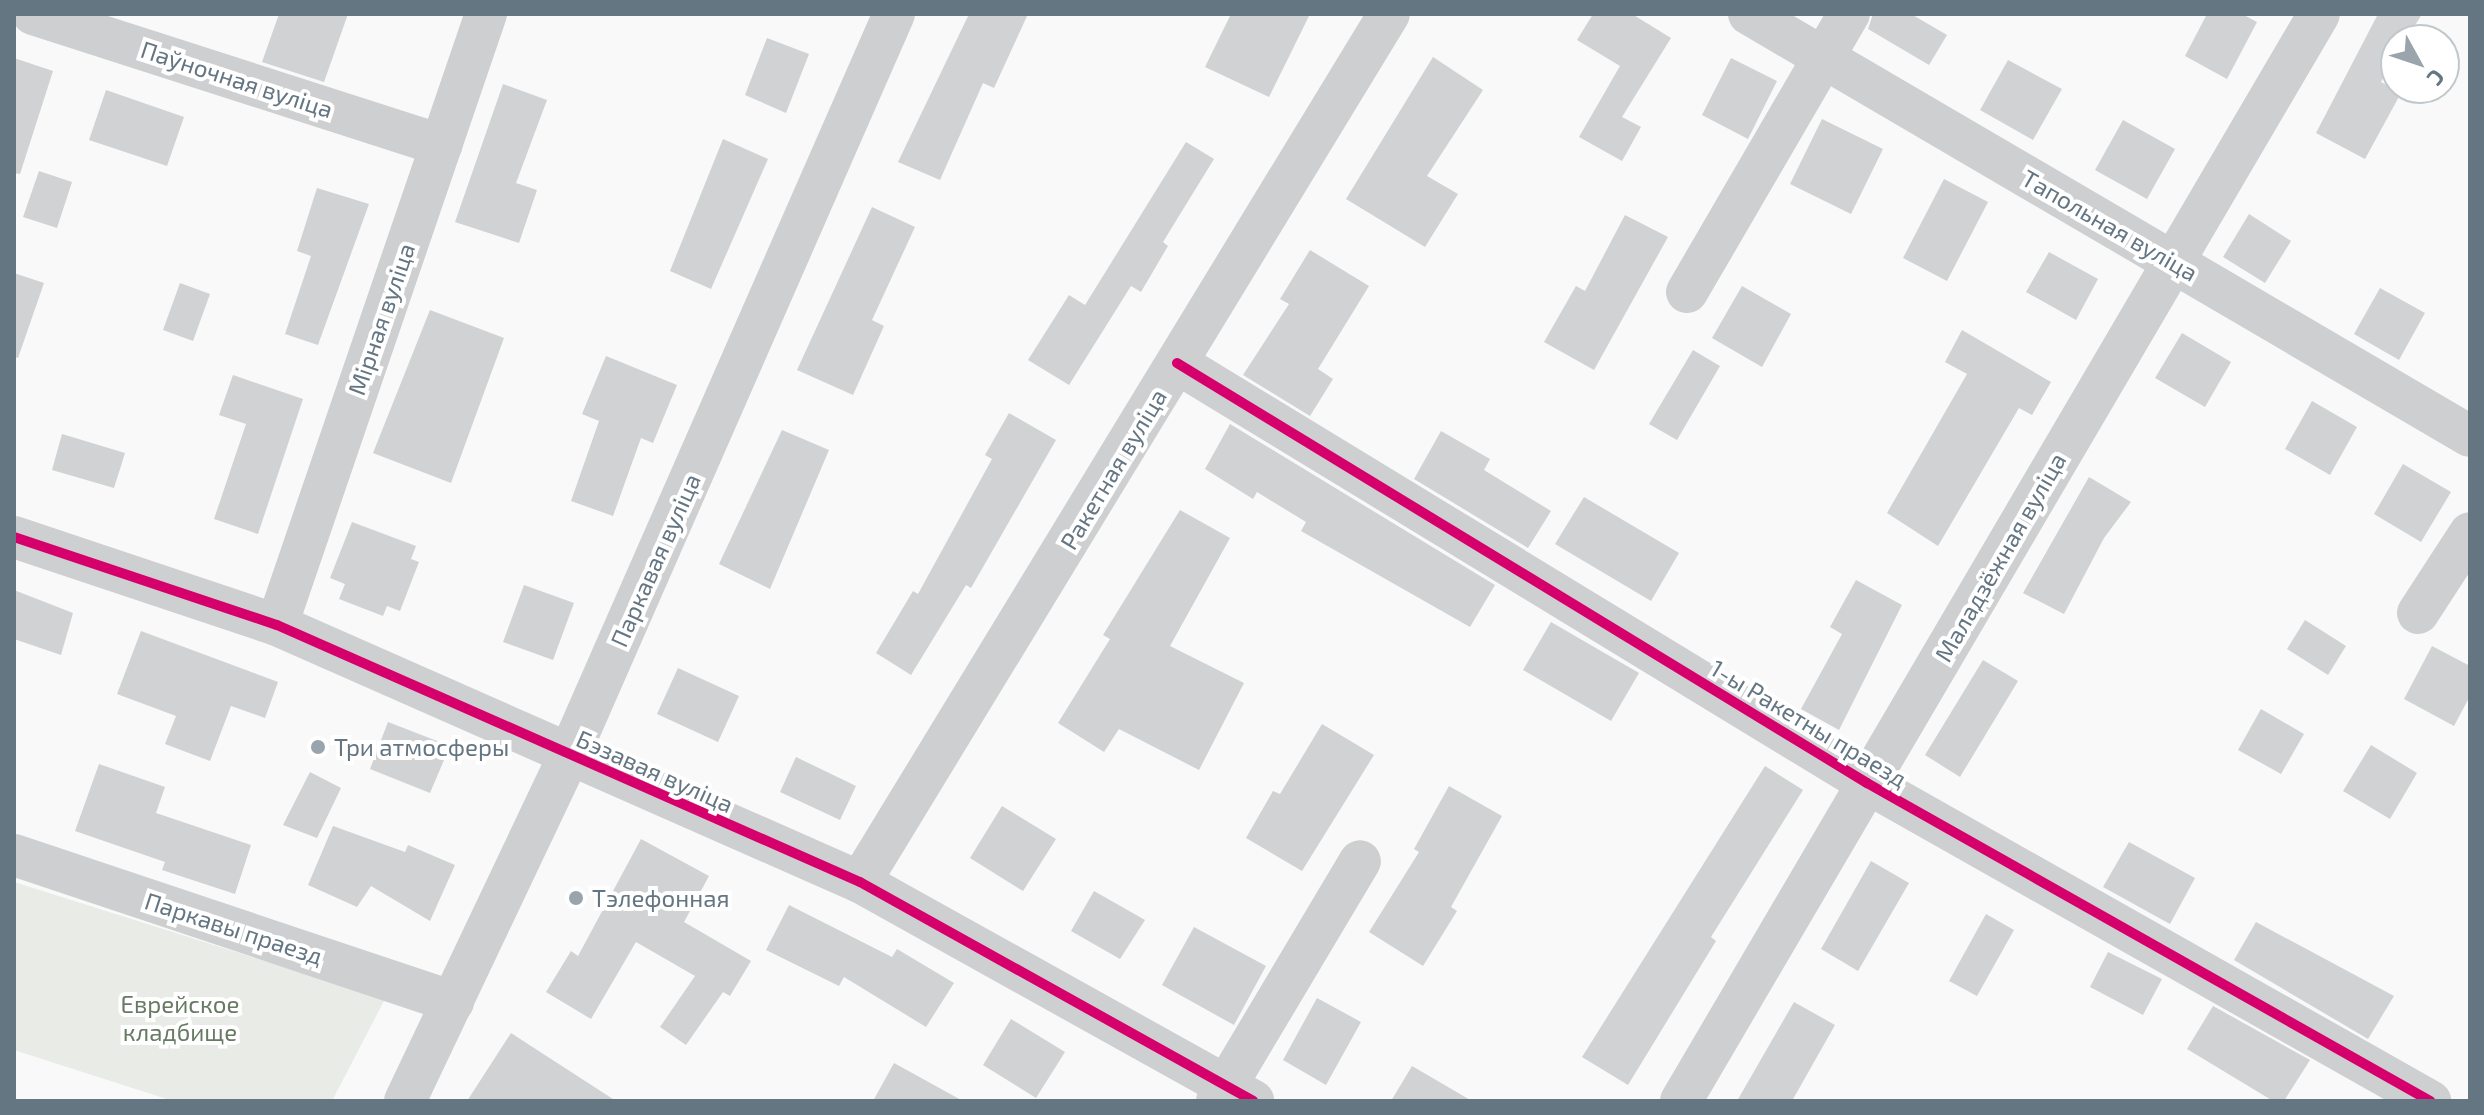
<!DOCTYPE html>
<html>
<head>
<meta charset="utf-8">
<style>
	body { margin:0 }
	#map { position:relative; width:2484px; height:1115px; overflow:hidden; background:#f9f9f9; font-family:"Exo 2",sans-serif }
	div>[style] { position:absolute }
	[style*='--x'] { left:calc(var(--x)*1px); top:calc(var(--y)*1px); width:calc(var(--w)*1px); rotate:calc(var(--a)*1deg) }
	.green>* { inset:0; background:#e8ebe6 }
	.building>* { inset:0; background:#d0d2d3 }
	.minor>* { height:42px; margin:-21px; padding:0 21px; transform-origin:21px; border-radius:21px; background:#cecfd0 }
	.cycleway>* { height:10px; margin:-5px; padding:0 5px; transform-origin:5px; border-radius:5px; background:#d6006c }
	.dots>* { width:22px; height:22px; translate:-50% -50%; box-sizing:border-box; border:4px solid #fff; border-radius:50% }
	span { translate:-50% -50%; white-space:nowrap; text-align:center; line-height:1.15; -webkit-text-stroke:8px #fff; paint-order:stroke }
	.street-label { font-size:24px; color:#657683 }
	.poi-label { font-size:24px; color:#657683 }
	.left { translate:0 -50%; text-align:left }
	.park-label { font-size:24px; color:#687a64 }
	.frame { position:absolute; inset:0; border:16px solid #657683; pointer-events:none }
	.north { position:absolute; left:2380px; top:24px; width:80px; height:80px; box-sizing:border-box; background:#fff; border:2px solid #c1c8cd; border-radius:50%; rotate:130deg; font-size:22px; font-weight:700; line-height:32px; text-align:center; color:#657683 }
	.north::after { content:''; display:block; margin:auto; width:28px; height:36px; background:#99a4ac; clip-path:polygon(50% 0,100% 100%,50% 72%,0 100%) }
</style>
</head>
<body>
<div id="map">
	<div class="green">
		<i style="clip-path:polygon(14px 882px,385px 999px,332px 1101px,173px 1101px,14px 1050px)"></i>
	</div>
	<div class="building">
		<i style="clip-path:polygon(279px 14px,348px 14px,324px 82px,262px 62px)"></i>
		<i style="clip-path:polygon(969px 14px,1028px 14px,994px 88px,983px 83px,940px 180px,898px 162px)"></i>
		<i style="clip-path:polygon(1231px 14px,1310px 14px,1269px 97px,1205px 67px)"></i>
		<i style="clip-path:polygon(1593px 14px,1632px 14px,1671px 38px,1622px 117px,1641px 127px,1622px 161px,1579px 137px,1620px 66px,1577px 40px)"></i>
		<i style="clip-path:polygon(1873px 14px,1911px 14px,1947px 35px,1929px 65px,1868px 29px)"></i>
		<i style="clip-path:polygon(2207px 14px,2242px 14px,2257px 22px,2227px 79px,2185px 56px)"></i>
		<i style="clip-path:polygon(2378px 14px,2422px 14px,2406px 40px,2396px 40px,2396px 57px,2381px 82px,2401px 93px,2365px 159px,2316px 133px)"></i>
		<i style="clip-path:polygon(767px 38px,809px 54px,786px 113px,745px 95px)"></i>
		<i style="clip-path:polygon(1433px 57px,1483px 90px,1427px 176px,1458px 194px,1425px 247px,1346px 199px)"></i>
		<i style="clip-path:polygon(14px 58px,53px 71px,20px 174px,14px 173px)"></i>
		<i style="clip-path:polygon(1731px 58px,1777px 81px,1748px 139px,1702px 115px)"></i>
		<i style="clip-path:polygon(2008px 60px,2062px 89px,2033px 140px,1980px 110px)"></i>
		<i style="clip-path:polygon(503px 84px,547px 100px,516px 183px,537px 190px,519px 243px,455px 222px)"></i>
		<i style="clip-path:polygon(106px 90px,184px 117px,167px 166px,89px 140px)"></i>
		<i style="clip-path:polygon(1822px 119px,1883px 149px,1851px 214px,1790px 184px)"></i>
		<i style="clip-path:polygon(2123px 120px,2175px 149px,2147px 199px,2095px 170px)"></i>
		<i style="clip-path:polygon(723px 139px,768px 159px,711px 289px,670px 271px)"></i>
		<i style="clip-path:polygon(1186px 142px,1214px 159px,1163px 242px,1168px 246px,1141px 292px,1131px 286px,1069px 385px,1028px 360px,1069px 295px,1085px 305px)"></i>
		<i style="clip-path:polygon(39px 171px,72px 182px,57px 228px,23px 217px)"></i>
		<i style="clip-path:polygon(1944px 179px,1988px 202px,1947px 281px,1903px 258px)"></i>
		<i style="clip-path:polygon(317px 188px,369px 204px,318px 345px,285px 334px,311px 256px,297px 251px)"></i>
		<i style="clip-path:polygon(872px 207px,915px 227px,872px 320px,884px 326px,853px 395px,797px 370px)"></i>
		<i style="clip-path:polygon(2249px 214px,2291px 241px,2265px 283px,2223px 257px)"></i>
		<i style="clip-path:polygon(1625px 215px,1668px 237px,1594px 370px,1544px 342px,1576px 286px,1585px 291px)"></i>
		<i style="clip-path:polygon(1310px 250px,1369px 286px,1318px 369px,1333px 379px,1310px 416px,1243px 375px,1289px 304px,1280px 299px)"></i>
		<i style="clip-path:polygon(2049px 252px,2098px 279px,2076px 320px,2026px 292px)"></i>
		<i style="clip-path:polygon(14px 273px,44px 283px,18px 358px,14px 357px)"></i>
		<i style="clip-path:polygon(180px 283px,210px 294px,193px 341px,163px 330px)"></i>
		<i style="clip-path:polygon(1742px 286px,1791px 314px,1762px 367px,1712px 338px)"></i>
		<i style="clip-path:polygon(2380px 288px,2425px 313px,2399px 360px,2354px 334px)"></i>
		<i style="clip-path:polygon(430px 310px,504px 338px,451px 483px,373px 453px)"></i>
		<i style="clip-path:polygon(1962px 330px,2051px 382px,2032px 415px,2019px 408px,1938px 546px,1887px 513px,1967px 374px,1945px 362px)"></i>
		<i style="clip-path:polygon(2182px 333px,2231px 362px,2205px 407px,2155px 378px)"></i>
		<i style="clip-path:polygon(1693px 350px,1720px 366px,1677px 440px,1649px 424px)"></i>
		<i style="clip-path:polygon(606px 356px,677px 385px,653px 443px,641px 438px,613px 516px,571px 501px,599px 421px,582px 414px)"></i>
		<i style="clip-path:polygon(233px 375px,303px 399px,258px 534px,214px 519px,246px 424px,219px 415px)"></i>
		<i style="clip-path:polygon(2312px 401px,2357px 427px,2330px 475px,2285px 449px)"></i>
		<i style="clip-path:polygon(1009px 413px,1056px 440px,971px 588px,966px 585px,911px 675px,876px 653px,913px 591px,918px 594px,992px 459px,985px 455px)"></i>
		<i style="clip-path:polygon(1230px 424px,1495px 585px,1470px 627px,1301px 531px,1306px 522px,1257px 492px,1253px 499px,1205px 469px)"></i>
		<i style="clip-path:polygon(782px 430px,829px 450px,770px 589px,719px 564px)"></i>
		<i style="clip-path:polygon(1441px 431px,1490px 459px,1484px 470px,1551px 511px,1528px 548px,1414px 479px)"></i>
		<i style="clip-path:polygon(62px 434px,125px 453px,114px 488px,52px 470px)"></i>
		<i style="clip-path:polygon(2403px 464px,2451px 492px,2421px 542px,2374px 514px)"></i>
		<i style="clip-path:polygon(2089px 477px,2131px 502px,2104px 538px,2064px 614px,2023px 593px)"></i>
		<i style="clip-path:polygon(1584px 497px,1679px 553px,1651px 601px,1555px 544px)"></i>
		<i style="clip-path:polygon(1180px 510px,1230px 538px,1170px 646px,1244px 683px,1199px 770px,1119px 729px,1104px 752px,1058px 723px,1110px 639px,1103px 635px)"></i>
		<i style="clip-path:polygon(352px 522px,416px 546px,411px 559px,419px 562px,400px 611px,387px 606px,383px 616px,339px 599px,345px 584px,330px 578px)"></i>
		<i style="clip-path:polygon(1856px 580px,1902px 605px,1839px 730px,1801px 709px,1842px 634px,1830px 627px)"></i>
		<i style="clip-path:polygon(524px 585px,574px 603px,553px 660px,503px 642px)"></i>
		<i style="clip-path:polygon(14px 590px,73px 613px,61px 655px,14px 639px)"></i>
		<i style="clip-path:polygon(2305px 620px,2346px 646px,2328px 675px,2287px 649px)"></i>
		<i style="clip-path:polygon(1551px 622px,1639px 673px,1611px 721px,1523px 670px)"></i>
		<i style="clip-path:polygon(141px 631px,278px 682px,265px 718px,231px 706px,210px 761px,165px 744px,176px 716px,117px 694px)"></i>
		<i style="clip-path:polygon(2432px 646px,2470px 666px,2470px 696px,2454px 726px,2404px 699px)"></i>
		<i style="clip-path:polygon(1983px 660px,2018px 681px,1960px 777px,1925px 755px)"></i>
		<i style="clip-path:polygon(678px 668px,739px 696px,718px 742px,657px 714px)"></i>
		<i style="clip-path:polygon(2261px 709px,2304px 734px,2281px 774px,2238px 750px)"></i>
		<i style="clip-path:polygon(388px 722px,450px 746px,430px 793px,370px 769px)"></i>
		<i style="clip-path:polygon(1322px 724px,1374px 755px,1302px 871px,1246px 838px,1273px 791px,1280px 794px)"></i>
		<i style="clip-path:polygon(2371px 745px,2417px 773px,2390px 819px,2343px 791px)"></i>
		<i style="clip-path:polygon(796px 757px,856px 786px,840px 820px,780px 792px)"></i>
		<i style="clip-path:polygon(99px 764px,165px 787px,156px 813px,251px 845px,235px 894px,162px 870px,165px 862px,75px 831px)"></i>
		<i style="clip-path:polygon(1765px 766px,1803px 790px,1711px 937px,1716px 941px,1628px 1085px,1582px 1057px)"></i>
		<i style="clip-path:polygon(310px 772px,341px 788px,317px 838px,283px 825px)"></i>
		<i style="clip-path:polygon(1449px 786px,1502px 816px,1451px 907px,1457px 911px,1423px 966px,1369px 932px,1419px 852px,1414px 849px)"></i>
		<i style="clip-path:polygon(1002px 806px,1056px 839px,1023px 891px,970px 858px)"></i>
		<i style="clip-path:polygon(333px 826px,405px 852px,408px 845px,455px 865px,430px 921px,371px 886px,357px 907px,308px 885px)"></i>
		<i style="clip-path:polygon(641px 839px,709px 876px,684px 922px,751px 961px,730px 996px,723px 992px,686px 1045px,660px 1027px,695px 976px,636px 942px,591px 1019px,546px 992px,571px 951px,578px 956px)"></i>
		<i style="clip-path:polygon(2129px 842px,2195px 878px,2170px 924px,2103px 887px)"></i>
		<i style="clip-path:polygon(1871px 861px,1909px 883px,1858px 971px,1821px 949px)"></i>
		<i style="clip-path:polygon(1094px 891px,1145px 920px,1120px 959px,1071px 931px)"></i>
		<i style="clip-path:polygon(789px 905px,892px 957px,897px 949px,954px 983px,926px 1027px,844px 977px,839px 986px,766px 950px)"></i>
		<i style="clip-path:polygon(1986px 914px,2014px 930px,1977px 996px,1949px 981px)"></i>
		<i style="clip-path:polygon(2256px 922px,2394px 996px,2368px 1039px,2234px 960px)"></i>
		<i style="clip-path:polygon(1194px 927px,1266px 966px,1234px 1025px,1162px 985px)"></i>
		<i style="clip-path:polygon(2108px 952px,2162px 979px,2143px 1015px,2090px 987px)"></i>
		<i style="clip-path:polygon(1317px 998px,1361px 1022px,1326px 1085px,1283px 1060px)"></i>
		<i style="clip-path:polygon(1794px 1002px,1835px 1025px,1792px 1101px,1737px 1101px)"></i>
		<i style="clip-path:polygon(2213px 1006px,2310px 1060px,2284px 1101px,2273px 1101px,2187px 1049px)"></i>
		<i style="clip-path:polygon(1011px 1019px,1065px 1052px,1036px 1098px,983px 1065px)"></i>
		<i style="clip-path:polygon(511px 1033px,531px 1046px,616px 1101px,467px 1101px)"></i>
		<i style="clip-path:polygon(894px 1063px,963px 1101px,873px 1101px)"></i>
		<i style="clip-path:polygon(1412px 1066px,1472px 1101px,1391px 1101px)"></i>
	</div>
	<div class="minor">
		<i style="--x:33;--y:14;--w:429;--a:17.8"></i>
		<i style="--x:1749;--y:14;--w:835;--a:30.34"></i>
		<i style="--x:1687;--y:292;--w:322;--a:-59.8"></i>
		<i style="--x:1177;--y:363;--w:808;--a:31.33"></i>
		<i style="--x:1867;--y:783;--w:647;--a:29.46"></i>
		<i style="--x:14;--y:537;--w:277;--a:18.5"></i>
		<i style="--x:277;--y:625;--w:637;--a:23.79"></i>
		<i style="--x:860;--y:882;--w:450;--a:29.1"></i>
		<i style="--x:2418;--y:613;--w:95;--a:-57"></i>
		<i style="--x:277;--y:625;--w:646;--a:-71.12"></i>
		<i style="--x:14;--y:855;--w:463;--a:18.5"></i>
		<i style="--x:860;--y:882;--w:1016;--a:-58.64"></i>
		<i style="--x:405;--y:1101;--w:383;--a:-64.6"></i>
		<i style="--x:569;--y:755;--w:809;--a:-66.32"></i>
		<i style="--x:1217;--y:1101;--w:279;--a:-59.2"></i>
		<i style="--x:1681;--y:1101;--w:1260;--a:-59.59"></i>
	</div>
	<div class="cycleway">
		<i style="--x:1177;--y:363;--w:808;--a:31.33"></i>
		<i style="--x:1867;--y:783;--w:647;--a:29.46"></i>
		<i style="--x:14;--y:537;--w:277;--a:18.5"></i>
		<i style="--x:277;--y:625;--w:637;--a:23.79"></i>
		<i style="--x:860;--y:882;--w:450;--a:29.1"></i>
	</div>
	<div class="dots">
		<i style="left:318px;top:747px;background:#99a4ac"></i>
		<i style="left:576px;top:898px;background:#99a4ac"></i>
	</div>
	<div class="street-label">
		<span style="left:237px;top:79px;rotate:18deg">Паўночная вуліца</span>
		<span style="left:2110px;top:225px;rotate:30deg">Тапольная вуліца</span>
		<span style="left:381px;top:319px;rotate:-71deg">Мірная вуліца</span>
		<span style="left:1113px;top:469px;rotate:-59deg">Ракетная вуліца</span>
		<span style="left:2000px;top:557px;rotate:-60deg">Маладзёжная вуліца</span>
		<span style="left:655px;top:560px;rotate:-66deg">Паркавая вуліца</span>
		<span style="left:1809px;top:723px;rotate:31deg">1-ы Ракетны праезд</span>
		<span style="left:655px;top:771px;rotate:24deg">Бэзавая вуліца</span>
		<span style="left:234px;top:928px;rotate:18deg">Паркавы праезд</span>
	</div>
	<div class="poi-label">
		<span class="left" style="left:334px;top:747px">Три атмосферы</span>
		<span class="left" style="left:592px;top:898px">Тэлефонная</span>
	</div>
	<div class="park-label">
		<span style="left:180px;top:1018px">Еврейское<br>кладбище</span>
	</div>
	<div class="frame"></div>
	<div class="north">С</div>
</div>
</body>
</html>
